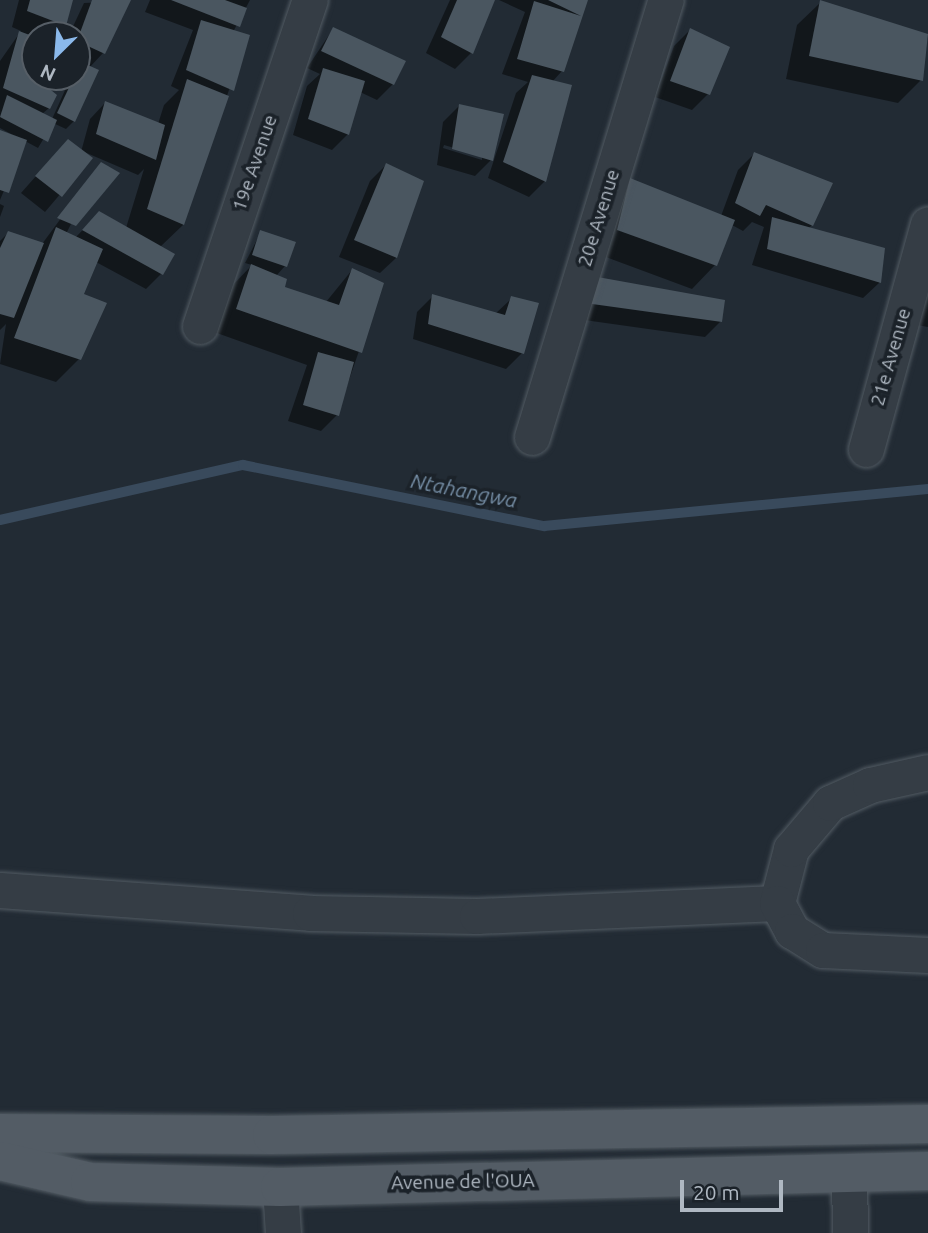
<!DOCTYPE html>
<html>
<head>
<meta charset="utf-8">
<style>
	body { margin:0 }
	#map { position:relative; width:928px; height:1233px; overflow:hidden; background:#222b34; font-family:Ubuntu,sans-serif }
	div>[style] { position:absolute }
	[style*='--x'] { left:calc(var(--x)*1px); top:calc(var(--y)*1px); width:calc(var(--w)*1px); rotate:calc(var(--a)*1deg) }
	.shadow>* { inset:0; background:#0007 }
	.stream>* { height:10px; margin:-5px; padding:0 5px; transform-origin:5px; border-radius:5px; background:#394a5c }
	.building>* { inset:0; background:#4a5660 }
	.roads { filter:drop-shadow(0 0 2px #525b63) drop-shadow(0 0 2px #525b63) }
	.minor>* { height:35px; margin:-17.5px; padding:0 17.5px; transform-origin:17.5px; border-radius:17.5px; background:#353d45 }
	.major>* { height:38px; margin:-19px; padding:0 19px; transform-origin:19px; border-radius:19px; background:#535c65 }
	span { translate:-50% -50%; white-space:nowrap; text-align:center; line-height:1.15; -webkit-text-stroke:7px #1b2229; paint-order:stroke }
	.street-label { font-size:19px; color:#afb8c2 }
	.water-label { font-size:21px; color:#738ba2; font-style:italic }
	.north { position:absolute; left:21px; top:21px; width:70px; height:70px; box-sizing:border-box; background:#1b2229; border:2px solid #565e66; border-radius:50%; rotate:205deg; font-size:19px; font-weight:700; line-height:28px; text-align:center; color:#afb8c2 }
	.north::after { content:''; display:block; margin:auto; width:24px; height:32px; background:#8bb9eb; clip-path:polygon(50% 0,100% 100%,50% 72%,0 100%) }
	.scale { position:absolute; left:680px; top:1180px; width:103px; height:32px; box-sizing:border-box; border:4px solid #afb8c2; border-top:0; padding-left:9px; font-size:21px; line-height:24px; white-space:nowrap; color:#afb8c2; -webkit-text-stroke:5px #1b2229; paint-order:stroke }
</style>
</head>
<body>
<div id="map">
	<div class="shadow">
		<i style="clip-path:polygon(19px 0,71px 0,55px 35px,35px 35px,35px 77px,41px 77px,49px 108px,42px 114px,52px 119px,71px 77px,77px 77px,77px 35px,69px 35px,84px 3px,129px 1px,103px 53px,89px 68px,74px 121px,66px 129px,53px 123px,38px 148px,25px 141px,0 200px,0 132px,11px 134px,0 128px,0 61px,21px 31px,12px 27px)"></i>
		<i style="clip-path:polygon(150px 0,250px 0,233px 32px,247px 37px,183px 225px,160px 247px,162px 273px,146px 289px,96px 262px,82px 295px,79px 359px,56px 382px,0 364px,6px 324px,0 330px,0 241px,8px 233px,42px 244px,101px 164px,66px 234px,75px 238px,99px 213px,126px 228px,144px 169px,138px 175px,82px 151px,90px 159px,45px 212px,21px 193px,52px 158px,81px 152px,90px 119px,105px 103px,158px 124px,164px 105px,179px 90px,171px 86px,193px 30px,145px 12px)"></i>
		<i style="clip-path:polygon(450px 0,493px 0,471px 53px,455px 69px,426px 53px)"></i>
		<i style="clip-path:polygon(499px 0,587px 0,562px 71px,552px 82px,545px 181px,529px 197px,488px 178px,516px 93px,528px 82px,502px 74px,525px 12px)"></i>
		<i style="clip-path:polygon(821px 2px,928px 35px,921px 80px,898px 103px,786px 79px,797px 25px)"></i>
		<i style="clip-path:polygon(333px 29px,393px 84px,377px 100px,360px 92px,348px 134px,332px 150px,293px 135px,307px 86px,320px 74px,307px 68px)"></i>
		<i style="clip-path:polygon(690px 30px,708px 94px,692px 110px,655px 97px,674px 46px)"></i>
		<i style="clip-path:polygon(evenodd,459px 106px,491px 160px,475px 176px,437px 165px,443px 122px,459px 106px,444px 145px,482px 156px,482px 160px,443px 148px,444px 145px)"></i>
		<i style="clip-path:polygon(754px 154px,812px 225px,808px 229px,883px 249px,879px 283px,863px 298px,752px 265px,764px 227px,752px 222px,743px 231px,732px 225px,715px 265px,692px 289px,595px 253px,607px 204px,630px 180px,721px 216px,738px 170px)"></i>
		<i style="clip-path:polygon(386px 165px,396px 258px,380px 273px,339px 257px,370px 181px)"></i>
		<i style="clip-path:polygon(0 204px,4px 206px,0 217px)"></i>
		<i style="clip-path:polygon(261px 232px,285px 266px,276px 276px,283px 288px,326px 302px,352px 270px,382px 284px,337px 415px,321px 431px,288px 421px,307px 365px,214px 332px,229px 289px,252px 265px,245px 263px)"></i>
		<i style="clip-path:polygon(928px 274px,928px 327px,906px 323px)"></i>
		<i style="clip-path:polygon(577px 294px,721px 321px,705px 337px,570px 318px)"></i>
		<i style="clip-path:polygon(433px 296px,495px 314px,512px 298px,522px 353px,506px 369px,413px 339px,417px 312px)"></i>
	</div>
	<div class="stream">
		<i style="--x:0;--y:520;--w:249;--a:-12.8"></i>
		<i style="--x:243;--y:465;--w:307;--a:11.5"></i>
		<i style="--x:544;--y:526;--w:386;--a:-5.5"></i>
	</div>
	<div class="building">
		<i style="clip-path:polygon(30px 0,73px 0,66px 26px,27px 11px)"></i>
		<i style="clip-path:polygon(92px 0,131px 0,105px 54px,77px 41px)"></i>
		<i style="clip-path:polygon(171px 0,225px 0,247px 8px,240px 27px)"></i>
		<i style="clip-path:polygon(457px 0,495px 0,473px 54px,441px 37px)"></i>
		<i style="clip-path:polygon(548px 0,588px 0,564px 72px,517px 59px,534px 1px,581px 16px)"></i>
		<i style="clip-path:polygon(820px 0,928px 34px,923px 81px,809px 56px)"></i>
		<i style="clip-path:polygon(201px 20px,250px 35px,234px 91px,186px 70px)"></i>
		<i style="clip-path:polygon(333px 27px,406px 61px,394px 85px,321px 51px)"></i>
		<i style="clip-path:polygon(690px 28px,730px 47px,710px 95px,670px 81px)"></i>
		<i style="clip-path:polygon(19px 31px,35px 37px,35px 77px,57px 95px,50px 109px,3px 88px)"></i>
		<i style="clip-path:polygon(81px 62px,99px 70px,75px 122px,57px 113px)"></i>
		<i style="clip-path:polygon(323px 68px,365px 81px,349px 135px,308px 119px)"></i>
		<i style="clip-path:polygon(532px 75px,572px 85px,546px 182px,503px 162px)"></i>
		<i style="clip-path:polygon(187px 79px,229px 96px,184px 225px,147px 209px)"></i>
		<i style="clip-path:polygon(7px 95px,57px 120px,48px 142px,0 117px)"></i>
		<i style="clip-path:polygon(105px 101px,165px 125px,156px 160px,96px 134px)"></i>
		<i style="clip-path:polygon(459px 104px,504px 114px,493px 161px,452px 149px)"></i>
		<i style="clip-path:polygon(0 130px,27px 140px,9px 193px,0 190px)"></i>
		<i style="clip-path:polygon(68px 139px,93px 158px,62px 197px,35px 176px)"></i>
		<i style="clip-path:polygon(754px 152px,833px 183px,813px 226px,766px 205px,760px 216px,735px 203px)"></i>
		<i style="clip-path:polygon(101px 162px,120px 173px,76px 226px,57px 218px)"></i>
		<i style="clip-path:polygon(386px 163px,424px 181px,397px 258px,354px 240px)"></i>
		<i style="clip-path:polygon(630px 178px,735px 220px,717px 266px,617px 230px)"></i>
		<i style="clip-path:polygon(99px 211px,175px 254px,163px 275px,82px 230px)"></i>
		<i style="clip-path:polygon(772px 217px,885px 248px,881px 283px,767px 249px)"></i>
		<i style="clip-path:polygon(56px 227px,103px 249px,84px 294px,107px 303px,81px 360px,14px 338px)"></i>
		<i style="clip-path:polygon(260px 230px,296px 242px,287px 267px,252px 255px)"></i>
		<i style="clip-path:polygon(8px 231px,44px 243px,14px 318px,0 314px,0 248px)"></i>
		<i style="clip-path:polygon(251px 264px,287px 279px,285px 287px,339px 305px,352px 268px,384px 283px,362px 353px,236px 309px)"></i>
		<i style="clip-path:polygon(592px 276px,725px 300px,722px 322px,585px 303px)"></i>
		<i style="clip-path:polygon(432px 294px,505px 315px,511px 296px,539px 303px,524px 354px,428px 324px)"></i>
		<i style="clip-path:polygon(318px 352px,354px 362px,339px 416px,303px 405px)"></i>
	</div>
	<div class="roads">
		<div class="minor">
			<i style="--x:200;--y:326;--w:344;--a:-71.4"></i>
			<i style="--x:532;--y:437;--w:457;--a:-73"></i>
			<i style="--x:866;--y:449;--w:233;--a:-74.6"></i>
			<i style="--x:0;--y:890;--w:311;--a:4.2"></i>
			<i style="--x:310;--y:913;--w:167;--a:1"></i>
			<i style="--x:477;--y:916;--w:300;--a:-2.5"></i>
			<i style="--x:777;--y:903;--w:56;--a:-75.5"></i>
			<i style="--x:791;--y:849;--w:60;--a:-49.7"></i>
			<i style="--x:830;--y:803;--w:44;--a:-24.2"></i>
			<i style="--x:870;--y:785;--w:59;--a:-12.6"></i>
			<i style="--x:777;--y:903;--w:32;--a:62"></i>
			<i style="--x:792;--y:931;--w:36;--a:32"></i>
			<i style="--x:823;--y:950;--w:105;--a:2.7"></i>
			<i style="--x:849;--y:1172;--w:61;--a:89.1"></i>
			<i style="--x:280;--y:1187;--w:46;--a:86.3"></i>
		</div>
		<div class="major">
			<i style="--x:0;--y:1133;--w:272;--a:0.4"></i>
			<i style="--x:272;--y:1135;--w:656;--a:-0.96"></i>
			<i style="--x:0;--y:1161;--w:92;--a:13.1"></i>
			<i style="--x:90;--y:1182;--w:190;--a:1.5"></i>
			<i style="--x:280;--y:1187;--w:648;--a:-1.41"></i>
		</div>
	</div>
	<div class="street-label">
		<span style="left:255px;top:163px;rotate:-71deg">19e Avenue</span>
		<span style="left:599px;top:218px;rotate:-73deg">20e Avenue</span>
		<span style="left:891px;top:357px;rotate:-74deg">21e Avenue</span>
		<span style="left:463px;top:1182px;rotate:-1deg">Avenue de l'OUA</span>
	</div>
	<div class="water-label">
		<span style="left:464px;top:490px;rotate:11deg">Ntahangwa</span>
	</div>
	<div class="north">N</div>
	<div class="scale">20 m</div>
</div>
</body>
</html>
